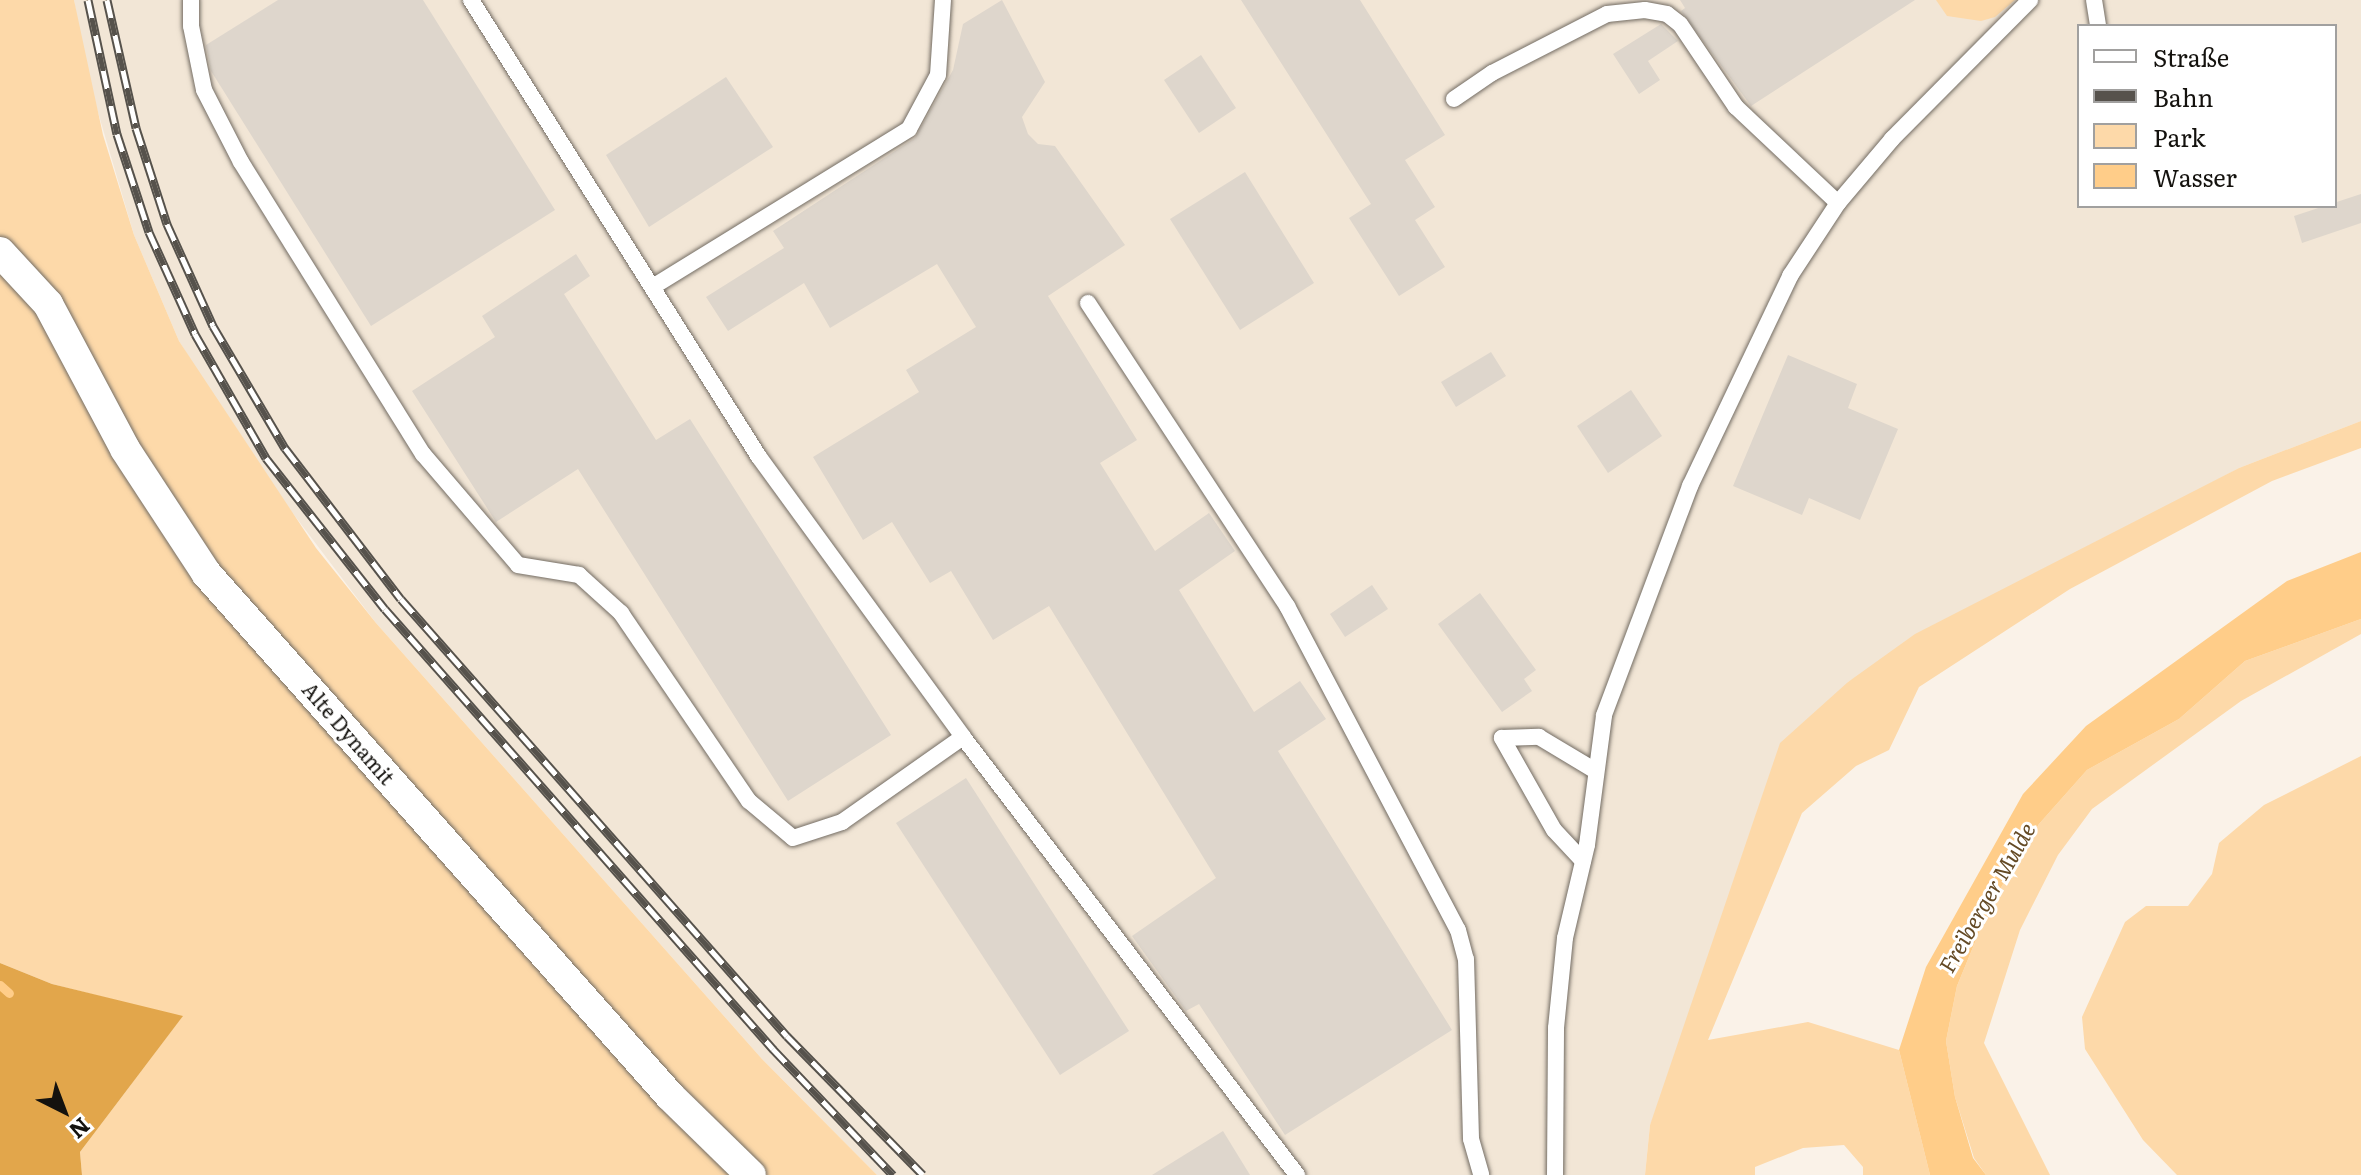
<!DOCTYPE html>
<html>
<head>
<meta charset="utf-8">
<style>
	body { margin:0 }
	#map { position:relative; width:2361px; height:1175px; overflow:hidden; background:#faf2e8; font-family:Literata,serif }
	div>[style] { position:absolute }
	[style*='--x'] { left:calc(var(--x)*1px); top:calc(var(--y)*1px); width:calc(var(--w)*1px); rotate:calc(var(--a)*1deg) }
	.built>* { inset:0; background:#f2e6d6 }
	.green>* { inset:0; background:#fdd9a9 }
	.forest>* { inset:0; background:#e2a64b }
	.water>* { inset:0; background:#ffcd89 }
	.stream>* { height:9px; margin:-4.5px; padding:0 4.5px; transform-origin:4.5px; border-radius:4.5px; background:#ffcd89 }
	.building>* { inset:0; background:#ded6cc }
	.roads { filter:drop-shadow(0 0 2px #736c63) drop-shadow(0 0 2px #736c63) }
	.lane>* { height:16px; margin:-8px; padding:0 8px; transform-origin:8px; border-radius:8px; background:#fff }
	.street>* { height:30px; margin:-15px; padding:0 15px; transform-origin:15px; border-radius:15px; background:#fff }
	.rail>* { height:9px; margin-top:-4.5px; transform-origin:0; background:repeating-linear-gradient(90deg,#fff 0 18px,#56524c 0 36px); box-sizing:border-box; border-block:2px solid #56524c }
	span { translate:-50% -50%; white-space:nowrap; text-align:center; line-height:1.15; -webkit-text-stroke:6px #fff; paint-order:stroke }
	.street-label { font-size:20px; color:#14120e }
	.water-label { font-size:22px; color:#644a25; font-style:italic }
	.legend { position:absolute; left:2077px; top:24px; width:260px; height:184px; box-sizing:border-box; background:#fff; border:2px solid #a1a09f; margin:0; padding:10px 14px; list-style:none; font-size:24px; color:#14120e }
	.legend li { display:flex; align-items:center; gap:16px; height:40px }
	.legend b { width:40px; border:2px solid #a1a09f }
	.north { position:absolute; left:24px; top:1071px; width:80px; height:80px; -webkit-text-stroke:6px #fff; paint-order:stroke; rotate:138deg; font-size:22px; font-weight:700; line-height:32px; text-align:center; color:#14120e }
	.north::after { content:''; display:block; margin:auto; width:28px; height:36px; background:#14120e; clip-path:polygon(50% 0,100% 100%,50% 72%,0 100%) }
</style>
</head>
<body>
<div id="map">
	<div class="built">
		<i style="clip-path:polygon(evenodd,74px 0,2361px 0,2361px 421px,2239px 468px,1848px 682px,1650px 1125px,1645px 1175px,877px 1175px,762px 1059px,376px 623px,257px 466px,179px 341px,134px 235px,85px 68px,74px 0,2079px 26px,2335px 26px,2335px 206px,2079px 206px,2079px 26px)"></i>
	</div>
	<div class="green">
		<i style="clip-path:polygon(0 0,74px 0,103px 135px,134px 235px,179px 341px,316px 548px,376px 623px,762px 1059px,877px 1175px,82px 1175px,80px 1152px,182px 1017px,52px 984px,0 963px)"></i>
		<i style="clip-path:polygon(1936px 0,2015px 0,1995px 17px,1981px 21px,1947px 16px)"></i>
		<i style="clip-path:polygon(2361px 421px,2361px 448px,2272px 481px,2070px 589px,1919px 687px,1889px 750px,1856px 766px,1802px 813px,1708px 1040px,1808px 1022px,1899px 1050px,1930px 1175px,1863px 1175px,1863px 1167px,1844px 1145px,1803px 1148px,1755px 1167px,1755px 1175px,1645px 1175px,1650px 1125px,1780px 743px,1848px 682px,1915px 634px,2239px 468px)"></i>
		<i style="clip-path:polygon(2361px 619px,2361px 634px,2241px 701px,2092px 809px,2058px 855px,2020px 930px,1984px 1043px,2050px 1175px,1986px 1175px,1974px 1158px,1955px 1097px,1946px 1041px,1957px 986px,1990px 906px,2039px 824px,2087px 770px,2179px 719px,2245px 661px)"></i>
		<i style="clip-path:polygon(2361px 756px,2361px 1175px,2177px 1175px,2143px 1140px,2085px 1049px,2082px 1017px,2125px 922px,2146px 906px,2188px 906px,2212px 874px,2219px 843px,2264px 805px)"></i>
	</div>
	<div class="forest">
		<i style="clip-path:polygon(0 963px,52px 984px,183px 1016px,80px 1152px,82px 1175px,0 1175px)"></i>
	</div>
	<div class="water">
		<i style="clip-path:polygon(2361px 552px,2361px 619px,2245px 661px,2179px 719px,2087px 770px,2039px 824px,1990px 906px,1957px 986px,1946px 1041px,1955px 1097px,1973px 1158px,1986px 1175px,1930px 1175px,1899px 1050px,1926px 967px,2023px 794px,2086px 726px,2287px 581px)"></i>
	</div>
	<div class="stream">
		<i style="--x:0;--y:985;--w:12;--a:42"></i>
	</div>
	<div class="building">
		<i style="clip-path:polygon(278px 0,423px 0,555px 210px,371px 326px,211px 71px,206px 45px)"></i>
		<i style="clip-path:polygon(1002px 0,1045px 82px,1022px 117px,1028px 134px,1038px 144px,1055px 146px,1125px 245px,1048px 296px,1137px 440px,1100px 463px,1155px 551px,1209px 513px,1235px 551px,1179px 590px,1254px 712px,1300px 681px,1326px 719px,1278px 751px,1452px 1030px,1285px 1135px,1199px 1004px,1186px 1011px,1132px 936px,1216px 878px,1049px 606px,993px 640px,951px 571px,930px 583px,892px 522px,863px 540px,813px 457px,919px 392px,906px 370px,976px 327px,937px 264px,830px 328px,804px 283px,728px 331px,706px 297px,784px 248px,773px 231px,915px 138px,953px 70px,963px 24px)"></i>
		<i style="clip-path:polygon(1241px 0,1360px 0,1445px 135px,1405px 160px,1435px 207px,1415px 220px,1445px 267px,1399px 296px,1349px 218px,1371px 204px)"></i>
		<i style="clip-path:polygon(1680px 0,1915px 0,1751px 106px,1681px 11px,1685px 8px)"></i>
		<i style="clip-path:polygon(1661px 24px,1678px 41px,1648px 61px,1660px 80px,1639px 94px,1613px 54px)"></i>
		<i style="clip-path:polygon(1201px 55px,1236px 108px,1199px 133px,1164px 80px)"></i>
		<i style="clip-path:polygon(726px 77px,773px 147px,649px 227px,606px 155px)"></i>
		<i style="clip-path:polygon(1245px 172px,1314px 283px,1240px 330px,1170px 219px)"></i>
		<i style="clip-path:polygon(2361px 194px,2361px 223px,2302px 243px,2294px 216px)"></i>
		<i style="clip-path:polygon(576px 254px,590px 276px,564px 294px,656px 440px,690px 419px,891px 735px,788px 801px,578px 469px,496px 522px,412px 391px,495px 337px,482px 316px)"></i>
		<i style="clip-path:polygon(1491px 352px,1506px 376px,1456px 407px,1441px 382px)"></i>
		<i style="clip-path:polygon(1788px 355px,1857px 384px,1848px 408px,1898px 429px,1860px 520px,1809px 498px,1802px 515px,1733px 486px)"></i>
		<i style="clip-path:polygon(1631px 390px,1662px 436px,1608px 473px,1577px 426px)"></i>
		<i style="clip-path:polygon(1372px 585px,1388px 609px,1345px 637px,1330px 614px)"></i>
		<i style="clip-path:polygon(1480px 593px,1536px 670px,1524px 679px,1532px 691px,1502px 712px,1438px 624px)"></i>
		<i style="clip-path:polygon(966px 778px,1129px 1031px,1060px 1075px,896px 823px)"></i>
		<i style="clip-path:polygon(1223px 1131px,1250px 1175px,1152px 1175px)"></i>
	</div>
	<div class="roads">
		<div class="lane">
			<i style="--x:191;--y:0;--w:26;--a:90"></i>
			<i style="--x:191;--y:26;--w:65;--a:78.5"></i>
			<i style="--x:204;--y:90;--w:81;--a:62.8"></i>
			<i style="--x:241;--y:162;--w:344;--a:58.1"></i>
			<i style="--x:423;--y:454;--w:146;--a:49.4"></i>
			<i style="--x:518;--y:565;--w:62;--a:9.3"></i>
			<i style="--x:579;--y:575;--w:57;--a:42.1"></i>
			<i style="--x:621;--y:613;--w:227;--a:55.8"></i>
			<i style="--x:749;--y:801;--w:57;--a:40.1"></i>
			<i style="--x:793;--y:838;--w:52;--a:-18.1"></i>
			<i style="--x:842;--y:822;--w:148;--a:-35.1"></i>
			<i style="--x:963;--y:737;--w:551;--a:52.67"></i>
			<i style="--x:471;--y:0;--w:540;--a:57.78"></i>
			<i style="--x:759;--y:457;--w:346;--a:53.9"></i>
			<i style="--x:2094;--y:0;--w:26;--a:81"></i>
			<i style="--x:1454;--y:99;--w:46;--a:-34.4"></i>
			<i style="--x:1492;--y:73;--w:129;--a:-27.2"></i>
			<i style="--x:1607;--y:14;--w:38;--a:-6"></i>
			<i style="--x:1645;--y:10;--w:22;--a:10"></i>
			<i style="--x:1667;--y:14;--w:16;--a:38"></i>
			<i style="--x:1680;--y:24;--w:100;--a:56"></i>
			<i style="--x:1736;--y:107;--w:140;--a:43.3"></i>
			<i style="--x:654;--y:286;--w:299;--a:-31.6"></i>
			<i style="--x:909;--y:129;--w:61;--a:-61.8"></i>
			<i style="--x:938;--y:75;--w:75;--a:-86.2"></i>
			<i style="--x:1088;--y:303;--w:363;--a:56.7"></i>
			<i style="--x:1287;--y:606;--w:366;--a:62.2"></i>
			<i style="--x:1458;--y:930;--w:30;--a:75"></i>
			<i style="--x:1466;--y:959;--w:180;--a:88.4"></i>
			<i style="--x:1471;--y:1139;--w:37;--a:74"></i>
			<i style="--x:1583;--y:861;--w:42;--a:-133.1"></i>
			<i style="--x:1554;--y:830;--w:106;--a:-119.5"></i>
			<i style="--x:1502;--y:738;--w:37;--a:-2"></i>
			<i style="--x:1539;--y:737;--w:64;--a:31"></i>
			<i style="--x:1555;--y:1175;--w:147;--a:-89.6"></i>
			<i style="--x:1556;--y:1028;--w:90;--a:-84.3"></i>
			<i style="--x:1565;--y:938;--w:96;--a:-76.7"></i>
			<i style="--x:1587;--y:845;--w:131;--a:-82.5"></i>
			<i style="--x:1604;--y:715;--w:245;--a:-69.4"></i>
			<i style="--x:1690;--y:486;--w:233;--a:-64.5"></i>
			<i style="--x:1790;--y:276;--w:87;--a:-56.7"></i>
			<i style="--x:1838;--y:203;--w:84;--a:-49.8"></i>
			<i style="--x:1892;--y:139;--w:196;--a:-45.2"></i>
		</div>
		<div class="street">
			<i style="--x:0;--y:252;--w:71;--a:47.3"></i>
			<i style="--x:48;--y:304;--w:164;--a:62"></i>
			<i style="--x:125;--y:449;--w:148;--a:56.8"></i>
			<i style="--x:206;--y:573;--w:699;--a:48.42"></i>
			<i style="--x:670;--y:1096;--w:113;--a:44.3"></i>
		</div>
	</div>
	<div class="rail">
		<i style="--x:88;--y:0;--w:137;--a:77.8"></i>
		<i style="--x:117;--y:134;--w:103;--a:71.9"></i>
		<i style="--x:149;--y:232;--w:112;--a:65.7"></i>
		<i style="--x:195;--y:334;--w:143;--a:60.2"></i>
		<i style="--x:266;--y:458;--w:192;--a:51.8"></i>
		<i style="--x:385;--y:609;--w:587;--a:48.59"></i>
		<i style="--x:773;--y:1049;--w:174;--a:46.4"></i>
		<i style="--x:107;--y:0;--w:131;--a:77.2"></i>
		<i style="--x:136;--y:128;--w:101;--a:72.1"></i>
		<i style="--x:167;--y:224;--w:112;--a:65.7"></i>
		<i style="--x:213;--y:326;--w:142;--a:59.5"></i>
		<i style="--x:285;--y:448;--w:190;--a:52.5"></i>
		<i style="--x:401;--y:599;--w:583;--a:48.55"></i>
		<i style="--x:787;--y:1036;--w:194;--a:45.6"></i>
	</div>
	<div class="street-label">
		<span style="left:349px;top:733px;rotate:49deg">Alte Dynamit</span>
	</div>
	<div class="water-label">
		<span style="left:1986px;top:897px;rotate:-60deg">Freiberger Mulde</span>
	</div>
	<ul class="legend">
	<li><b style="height:10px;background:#fff"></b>Straße</li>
	<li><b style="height:10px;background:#56524c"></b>Bahn</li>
	<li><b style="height:22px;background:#fdd9a9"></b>Park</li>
	<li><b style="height:22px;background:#ffcd89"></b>Wasser</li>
	</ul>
	<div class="north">N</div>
</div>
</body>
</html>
